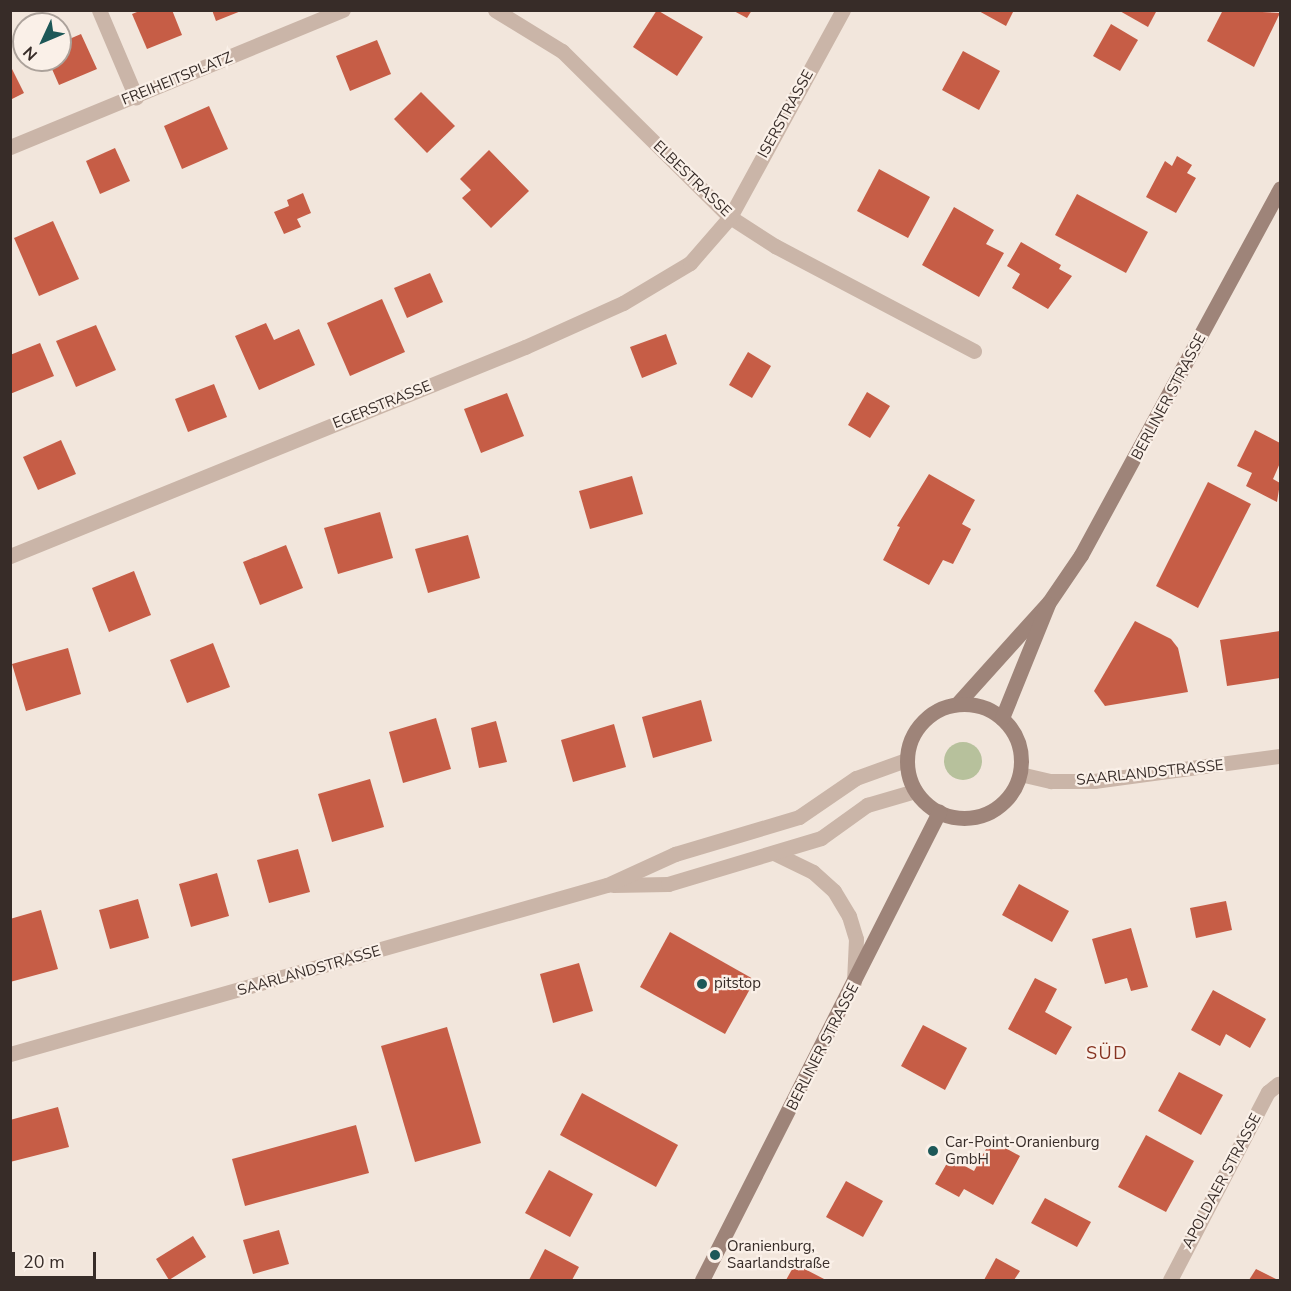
<!DOCTYPE html>
<html>
<head>
<meta charset="utf-8">
<style>
	body { margin:0 }
	#map { position:relative; width:1291px; height:1291px; overflow:hidden; background:#f2e6dc; font-family:"Nunito Sans",sans-serif }
	div>[style] { position:absolute }
	[style*='--x'] { left:calc(var(--x)*1px); top:calc(var(--y)*1px); width:calc(var(--w)*1px); rotate:calc(var(--a)*1deg) }
	.green>* { inset:0; background:#b7c19c }
	.round { border-radius:50% }
	.building>* { inset:0; background:#c65d46 }
	.minor>* { height:15px; margin:-7.5px; padding:0 7.5px; transform-origin:7.5px; border-radius:7.5px; background:#cab5a8 }
	.tertiary>* { height:15px; margin:-7.5px; padding:0 7.5px; transform-origin:7.5px; border-radius:7.5px; background:#cab5a8 }
	.secondary>* { height:15px; margin:-7.5px; padding:0 7.5px; transform-origin:7.5px; border-radius:7.5px; background:#9e8479 }
	.secondary>.ring { margin:-7.5px; padding:0; box-sizing:content-box; background:none; border:15px solid #9e8479; border-radius:50% }
	.dots>* { width:16px; height:16px; translate:-50% -50%; box-sizing:border-box; border:3px solid #faf0e8; border-radius:50% }
	span { translate:-50% -50%; white-space:nowrap; text-align:center; line-height:1.15; -webkit-text-stroke:4.5px #faf0e8; paint-order:stroke }
	.street-label { font-size:15px; color:#372c28 }
	.poi-label { font-size:15px; color:#372c28 }
	.left { translate:0 -50%; text-align:left }
	.quarter-label { font-size:18px; color:#863321; letter-spacing:1.5px }
	.frame { position:absolute; inset:0; border:12px solid #372c28; pointer-events:none }
	.north { position:absolute; left:12px; top:12px; width:60px; height:60px; box-sizing:border-box; background:#faf0e8; border:2px solid #aca29b; border-radius:50%; rotate:226deg; font-size:16px; font-weight:700; line-height:24px; text-align:center; color:#372c28 }
	.north::after { content:''; display:block; margin:auto; width:21px; height:27px; background:#1d5858; clip-path:polygon(50% 0,100% 100%,50% 72%,0 100%) }
	.scale { position:absolute; left:12px; top:1252px; width:84px; height:27px; box-sizing:border-box; border:3px solid #372c28; border-top:0; padding-left:8px; font-size:18px; line-height:21px; white-space:nowrap; color:#372c28; -webkit-text-stroke:4px #faf0e8; paint-order:stroke }
</style>
</head>
<body>
<div id="map">
	<div class="green">
		<i class="round" style="left:944px;top:742px;width:38px;height:38px"></i>
	</div>
	<div class="building">
		<i style="clip-path:polygon(142px 10px,172px 10px,182px 35px,147px 49px,132px 14px)"></i>
		<i style="clip-path:polygon(212px 10px,241px 10px,241px 11px,216px 21px)"></i>
		<i style="clip-path:polygon(657px 10px,703px 37px,677px 76px,633px 47px)"></i>
		<i style="clip-path:polygon(732px 10px,752px 10px,747px 18px)"></i>
		<i style="clip-path:polygon(977px 10px,1014px 10px,1006px 26px)"></i>
		<i style="clip-path:polygon(1118px 10px,1157px 10px,1148px 27px)"></i>
		<i style="clip-path:polygon(1223px 10px,1280px 13px,1254px 67px,1207px 41px)"></i>
		<i style="clip-path:polygon(1111px 24px,1138px 40px,1120px 71px,1093px 56px)"></i>
		<i style="clip-path:polygon(81px 34px,97px 69px,59px 85px,48px 60px,60px 60px,60px 43px)"></i>
		<i style="clip-path:polygon(377px 40px,391px 74px,350px 91px,336px 56px)"></i>
		<i style="clip-path:polygon(963px 51px,1000px 71px,979px 110px,942px 90px)"></i>
		<i style="clip-path:polygon(10px 65px,24px 93px,10px 100px)"></i>
		<i style="clip-path:polygon(421px 92px,455px 126px,427px 153px,394px 119px)"></i>
		<i style="clip-path:polygon(209px 106px,228px 149px,182px 169px,164px 126px)"></i>
		<i style="clip-path:polygon(115px 148px,130px 181px,100px 194px,86px 161px)"></i>
		<i style="clip-path:polygon(489px 150px,529px 191px,491px 228px,462px 198px,471px 190px,460px 179px)"></i>
		<i style="clip-path:polygon(1177px 156px,1192px 165px,1187px 173px,1196px 178px,1176px 213px,1146px 197px,1165px 161px,1172px 166px)"></i>
		<i style="clip-path:polygon(879px 169px,930px 197px,908px 238px,857px 211px)"></i>
		<i style="clip-path:polygon(303px 193px,311px 213px,297px 219px,301px 227px,284px 234px,274px 212px,289px 206px,287px 200px)"></i>
		<i style="clip-path:polygon(1077px 194px,1148px 232px,1126px 273px,1055px 235px)"></i>
		<i style="clip-path:polygon(954px 207px,994px 230px,986px 244px,1004px 253px,979px 297px,922px 265px)"></i>
		<i style="clip-path:polygon(53px 221px,79px 279px,39px 296px,14px 238px)"></i>
		<i style="clip-path:polygon(1021px 242px,1061px 265px,1059px 269px,1072px 276px,1048px 309px,1012px 288px,1020px 274px,1007px 266px)"></i>
		<i style="clip-path:polygon(430px 273px,443px 302px,407px 318px,394px 288px)"></i>
		<i style="clip-path:polygon(382px 299px,405px 352px,350px 376px,327px 323px)"></i>
		<i style="clip-path:polygon(266px 323px,274px 340px,299px 329px,315px 365px,259px 390px,235px 336px)"></i>
		<i style="clip-path:polygon(96px 325px,116px 370px,76px 387px,56px 341px)"></i>
		<i style="clip-path:polygon(666px 334px,677px 364px,642px 378px,630px 347px)"></i>
		<i style="clip-path:polygon(40px 343px,54px 376px,10px 394px,10px 355px)"></i>
		<i style="clip-path:polygon(748px 352px,771px 366px,752px 398px,729px 385px)"></i>
		<i style="clip-path:polygon(214px 384px,227px 417px,188px 432px,175px 399px)"></i>
		<i style="clip-path:polygon(867px 392px,890px 406px,870px 438px,848px 425px)"></i>
		<i style="clip-path:polygon(507px 393px,524px 436px,481px 453px,464px 409px)"></i>
		<i style="clip-path:polygon(1255px 430px,1280px 443px,1280px 463px,1273px 479px,1280px 483px,1277px 502px,1246px 486px,1252px 473px,1237px 466px)"></i>
		<i style="clip-path:polygon(61px 440px,76px 474px,38px 490px,23px 457px)"></i>
		<i style="clip-path:polygon(929px 474px,975px 500px,962px 524px,971px 529px,953px 564px,943px 560px,929px 585px,883px 560px,900px 527px,897px 526px)"></i>
		<i style="clip-path:polygon(632px 476px,643px 514px,590px 529px,579px 491px)"></i>
		<i style="clip-path:polygon(1208px 482px,1251px 504px,1198px 608px,1156px 586px)"></i>
		<i style="clip-path:polygon(380px 512px,393px 558px,338px 574px,324px 528px)"></i>
		<i style="clip-path:polygon(468px 535px,480px 578px,428px 593px,415px 549px)"></i>
		<i style="clip-path:polygon(286px 545px,303px 588px,260px 605px,243px 562px)"></i>
		<i style="clip-path:polygon(134px 571px,151px 615px,109px 632px,92px 588px)"></i>
		<i style="clip-path:polygon(1135px 621px,1171px 639px,1178px 648px,1188px 692px,1105px 706px,1094px 691px)"></i>
		<i style="clip-path:polygon(1280px 631px,1280px 678px,1227px 686px,1220px 640px)"></i>
		<i style="clip-path:polygon(213px 643px,230px 687px,187px 703px,170px 660px)"></i>
		<i style="clip-path:polygon(68px 648px,81px 694px,26px 711px,12px 664px)"></i>
		<i style="clip-path:polygon(701px 700px,712px 741px,653px 758px,642px 717px)"></i>
		<i style="clip-path:polygon(436px 718px,451px 769px,403px 783px,389px 732px)"></i>
		<i style="clip-path:polygon(496px 721px,507px 762px,479px 768px,471px 728px)"></i>
		<i style="clip-path:polygon(614px 724px,626px 767px,573px 782px,561px 740px)"></i>
		<i style="clip-path:polygon(370px 779px,384px 827px,332px 842px,318px 794px)"></i>
		<i style="clip-path:polygon(298px 849px,310px 892px,269px 903px,257px 860px)"></i>
		<i style="clip-path:polygon(217px 873px,229px 916px,191px 927px,179px 884px)"></i>
		<i style="clip-path:polygon(1019px 884px,1069px 911px,1052px 942px,1002px 915px)"></i>
		<i style="clip-path:polygon(138px 899px,149px 938px,110px 949px,99px 910px)"></i>
		<i style="clip-path:polygon(1226px 901px,1232px 930px,1196px 938px,1190px 908px)"></i>
		<i style="clip-path:polygon(41px 910px,58px 969px,10px 982px,10px 919px)"></i>
		<i style="clip-path:polygon(1131px 928px,1148px 987px,1131px 991px,1127px 978px,1105px 984px,1092px 939px)"></i>
		<i style="clip-path:polygon(670px 932px,755px 980px,725px 1034px,640px 987px)"></i>
		<i style="clip-path:polygon(579px 963px,593px 1011px,553px 1023px,540px 974px)"></i>
		<i style="clip-path:polygon(1035px 978px,1057px 989px,1045px 1012px,1072px 1027px,1056px 1055px,1008px 1029px)"></i>
		<i style="clip-path:polygon(1213px 990px,1266px 1019px,1250px 1048px,1226px 1034px,1220px 1046px,1191px 1030px)"></i>
		<i style="clip-path:polygon(923px 1025px,967px 1048px,945px 1090px,901px 1066px)"></i>
		<i style="clip-path:polygon(447px 1027px,481px 1143px,415px 1162px,381px 1046px)"></i>
		<i style="clip-path:polygon(1179px 1072px,1223px 1095px,1201px 1135px,1158px 1111px)"></i>
		<i style="clip-path:polygon(582px 1093px,678px 1145px,656px 1187px,560px 1135px)"></i>
		<i style="clip-path:polygon(58px 1107px,69px 1147px,10px 1162px,10px 1120px)"></i>
		<i style="clip-path:polygon(356px 1125px,369px 1173px,245px 1206px,232px 1159px)"></i>
		<i style="clip-path:polygon(1146px 1135px,1194px 1161px,1166px 1212px,1118px 1187px)"></i>
		<i style="clip-path:polygon(991px 1140px,1020px 1156px,993px 1205px,964px 1189px,959px 1197px,935px 1184px,950px 1158px,974px 1171px)"></i>
		<i style="clip-path:polygon(549px 1170px,593px 1194px,570px 1237px,525px 1213px)"></i>
		<i style="clip-path:polygon(846px 1181px,883px 1201px,863px 1237px,826px 1217px)"></i>
		<i style="clip-path:polygon(1045px 1198px,1091px 1222px,1077px 1247px,1031px 1223px)"></i>
		<i style="clip-path:polygon(279px 1230px,289px 1264px,253px 1274px,243px 1240px)"></i>
		<i style="clip-path:polygon(193px 1236px,206px 1257px,169px 1280px,156px 1259px)"></i>
		<i style="clip-path:polygon(545px 1249px,579px 1267px,572px 1280px,529px 1280px)"></i>
		<i style="clip-path:polygon(996px 1258px,1020px 1271px,1014px 1280px,984px 1280px)"></i>
		<i style="clip-path:polygon(795px 1264px,826px 1280px,786px 1280px)"></i>
		<i style="clip-path:polygon(1256px 1269px,1278px 1280px,1249px 1280px)"></i>
	</div>
	<div class="minor">
		<i style="--x:99;--y:10;--w:95;--a:67"></i>
		<i style="--x:495;--y:10;--w:79;--a:31.5"></i>
		<i style="--x:562;--y:51;--w:236;--a:44.7"></i>
		<i style="--x:730;--y:217;--w:54;--a:32.8"></i>
		<i style="--x:775;--y:246;--w:225;--a:27.8"></i>
		<i style="--x:10;--y:147;--w:360;--a:-22.4"></i>
		<i style="--x:10;--y:556;--w:556;--a:-22.09"></i>
		<i style="--x:525;--y:347;--w:107;--a:-24.2"></i>
		<i style="--x:623;--y:303;--w:78;--a:-30.8"></i>
		<i style="--x:690;--y:263;--w:61;--a:-49"></i>
		<i style="--x:730;--y:217;--w:236;--a:-61.4"></i>
		<i style="--x:1170;--y:1280;--w:212;--a:-62.5"></i>
		<i style="--x:1268;--y:1092;--w:13;--a:-39"></i>
	</div>
	<div class="tertiary">
		<i style="--x:1020;--y:774;--w:32;--a:13"></i>
		<i style="--x:1051;--y:781;--w:43;--a:0"></i>
		<i style="--x:1094;--y:781;--w:188;--a:-7.7"></i>
		<i style="--x:774;--y:853;--w:43;--a:26"></i>
		<i style="--x:813;--y:872;--w:28;--a:42"></i>
		<i style="--x:834;--y:891;--w:29;--a:59"></i>
		<i style="--x:849;--y:916;--w:24;--a:73"></i>
		<i style="--x:856;--y:939;--w:43;--a:92.7"></i>
		<i style="--x:613;--y:885;--w:55;--a:-1"></i>
		<i style="--x:668;--y:884;--w:160;--a:-16.7"></i>
		<i style="--x:821;--y:838;--w:57;--a:-35.7"></i>
		<i style="--x:867;--y:805;--w:50;--a:-16.3"></i>
		<i style="--x:10;--y:1054;--w:620;--a:-15.81"></i>
		<i style="--x:607;--y:885;--w:75;--a:-24.5"></i>
		<i style="--x:675;--y:854;--w:129;--a:-16.6"></i>
		<i style="--x:799;--y:817;--w:69;--a:-34.4"></i>
		<i style="--x:856;--y:778;--w:53;--a:-19.8"></i>
	</div>
	<div class="secondary">
		<i style="--x:957;--y:704;--w:137;--a:-48"></i>
		<i style="--x:1049;--y:602;--w:57;--a:-55.8"></i>
		<i style="--x:1081;--y:555;--w:417;--a:-61.5"></i>
		<i class="ring" style="left:907px;top:704px;width:99px;height:99px"></i>
		<i style="--x:1002;--y:718;--w:123;--a:-68"></i>
		<i style="--x:702;--y:1280;--w:525;--a:-63.14"></i>
	</div>
	<div class="dots">
		<i style="left:702px;top:984px;background:#1d5858"></i>
		<i style="left:933px;top:1151px;background:#1d5858"></i>
		<i style="left:715px;top:1255px;background:#1d5858"></i>
	</div>
	<div class="street-label">
		<span style="left:177px;top:79px;rotate:-22deg">FREIHEITSPLATZ</span>
		<span style="left:786px;top:114px;rotate:-61deg">ISERSTRASSE</span>
		<span style="left:692px;top:179px;rotate:44deg">ELBESTRASSE</span>
		<span style="left:1169px;top:397px;rotate:-62deg">BERLINER STRASSE</span>
		<span style="left:382px;top:405px;rotate:-22deg">EGERSTRASSE</span>
		<span style="left:1150px;top:773px;rotate:-6deg">SAARLANDSTRASSE</span>
		<span style="left:309px;top:971px;rotate:-16deg">SAARLANDSTRASSE</span>
		<span style="left:823px;top:1047px;rotate:-63deg">BERLINER STRASSE</span>
		<span style="left:1222px;top:1181px;rotate:-62deg">APOLDAER STRASSE</span>
	</div>
	<div class="poi-label">
		<span class="left" style="left:714px;top:984px">pitstop</span>
		<span class="left" style="left:945px;top:1151px">Car-Point-Oranienburg<br>GmbH</span>
		<span class="left" style="left:727px;top:1255px">Oranienburg,<br>Saarlandstraße</span>
	</div>
	<div class="quarter-label">
		<span style="left:1107px;top:1053px">SÜD</span>
	</div>
	<div class="frame"></div>
	<div class="north">N</div>
	<div class="scale">20 m</div>
</div>
</body>
</html>
